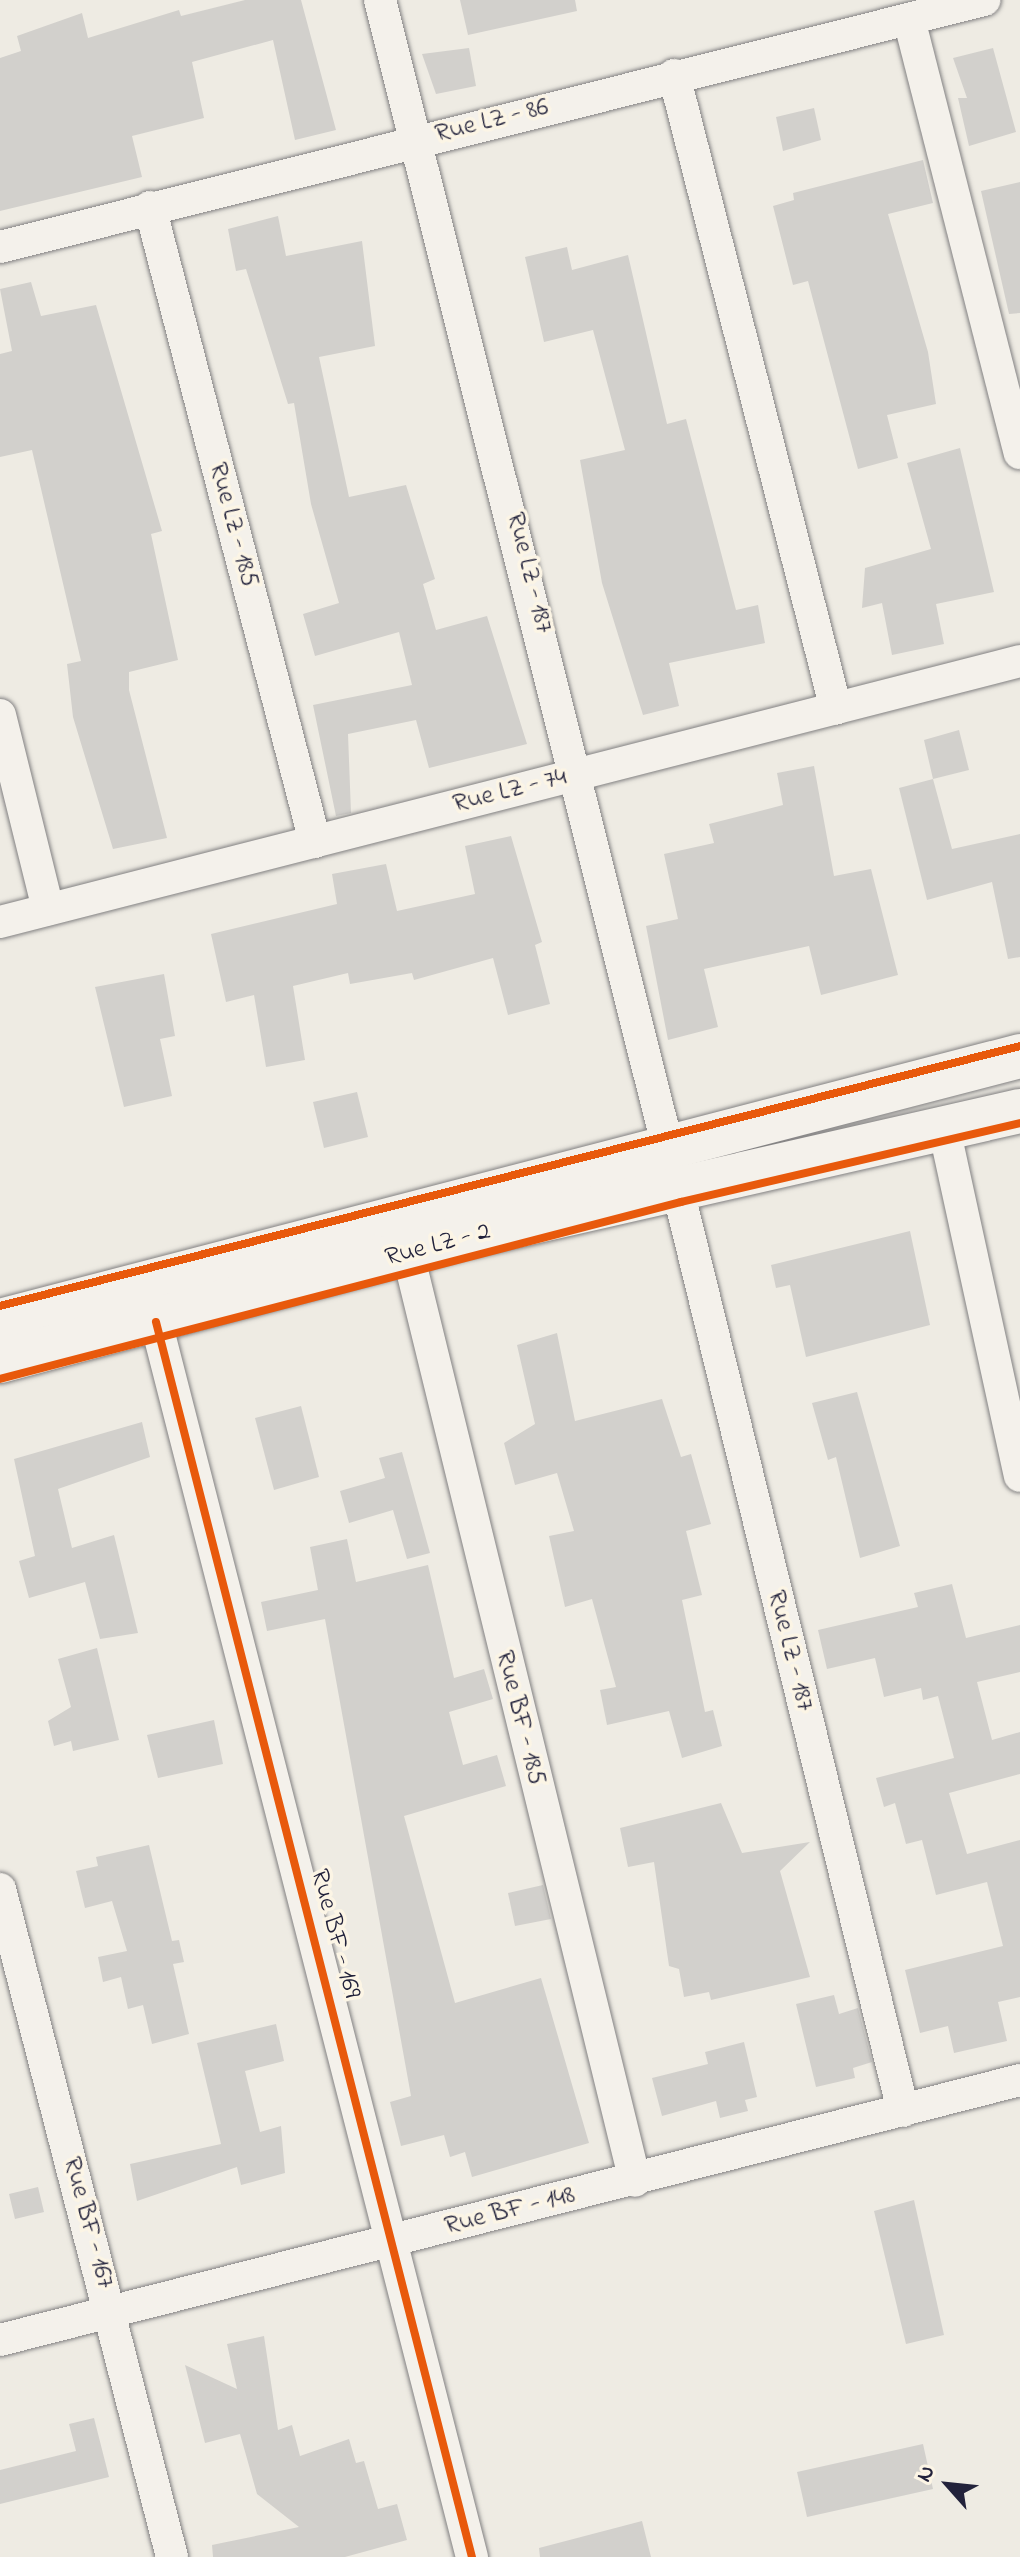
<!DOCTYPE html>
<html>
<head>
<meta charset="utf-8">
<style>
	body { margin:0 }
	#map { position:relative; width:1020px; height:2557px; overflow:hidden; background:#eeebe3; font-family:"Indie Flower",sans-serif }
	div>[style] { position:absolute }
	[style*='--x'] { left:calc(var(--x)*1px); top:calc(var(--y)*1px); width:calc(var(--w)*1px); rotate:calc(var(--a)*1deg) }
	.building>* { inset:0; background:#d2d0cc }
	.roads { filter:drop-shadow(0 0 2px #828182) drop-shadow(0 0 2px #828182) }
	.street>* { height:32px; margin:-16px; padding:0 16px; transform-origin:16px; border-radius:16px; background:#f4f1eb }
	.secondary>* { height:44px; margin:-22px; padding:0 22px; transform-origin:22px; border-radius:22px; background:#f4f1eb }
	.cycleway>* { height:8px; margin:-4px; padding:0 4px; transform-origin:4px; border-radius:4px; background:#e8590c }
	span { translate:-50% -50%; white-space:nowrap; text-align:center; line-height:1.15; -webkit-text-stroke:7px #fcf5e5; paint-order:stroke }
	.street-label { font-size:26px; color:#22223b }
	.north { position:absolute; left:908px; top:2445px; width:80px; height:80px; -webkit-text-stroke:6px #fcf5e5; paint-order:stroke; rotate:297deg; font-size:22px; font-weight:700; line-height:32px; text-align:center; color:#22223b }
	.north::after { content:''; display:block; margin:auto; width:28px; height:36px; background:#22223b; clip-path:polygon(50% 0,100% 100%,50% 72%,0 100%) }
</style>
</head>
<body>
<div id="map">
	<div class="building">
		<i style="clip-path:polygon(245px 0,301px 0,336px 130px,295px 140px,273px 40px,192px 62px,204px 118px,132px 136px,142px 177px,0 211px,0 58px,21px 51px,17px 36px,82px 13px,88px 38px,179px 10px,181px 16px)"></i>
		<i style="clip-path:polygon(460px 0,575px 0,577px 11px,468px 35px)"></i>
		<i style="clip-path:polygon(469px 48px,476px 86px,436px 94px,422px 54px)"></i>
		<i style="clip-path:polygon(993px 48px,1016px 132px,969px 146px,958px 98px,967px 98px,953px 58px)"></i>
		<i style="clip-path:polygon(814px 108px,821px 140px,783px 151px,776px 117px)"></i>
		<i style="clip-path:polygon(923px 160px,933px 203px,888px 214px,928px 352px,936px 404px,887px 415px,898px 458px,858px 469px,808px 281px,793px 285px,773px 206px,794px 200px,793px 193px)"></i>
		<i style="clip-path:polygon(1020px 182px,1020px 313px,1009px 314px,981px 191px)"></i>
		<i style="clip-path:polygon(278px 216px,286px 256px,362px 241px,375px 346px,319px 357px,349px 497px,406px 485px,435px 579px,423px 584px,436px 630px,487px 616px,527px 744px,429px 768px,416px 720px,348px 734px,351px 813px,336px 816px,313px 705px,412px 685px,399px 632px,315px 656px,303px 614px,339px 603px,311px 504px,294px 403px,288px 404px,246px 269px,236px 271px,228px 229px)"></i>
		<i style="clip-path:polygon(567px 247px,572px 270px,628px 255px,667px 424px,686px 419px,736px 610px,758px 605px,765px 643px,669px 663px,679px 706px,643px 715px,602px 583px,580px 460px,625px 450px,593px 330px,544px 342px,525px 257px)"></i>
		<i style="clip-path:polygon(31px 282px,41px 316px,96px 305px,162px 531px,151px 534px,178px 660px,129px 672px,129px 690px,167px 838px,113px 849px,73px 717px,67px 664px,81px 661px,32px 450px,0 457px,0 354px,12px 351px,0 289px)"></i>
		<i style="clip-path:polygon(960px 448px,994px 592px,936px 604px,944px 644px,892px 655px,882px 603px,862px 608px,865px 568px,931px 549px,907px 463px)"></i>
		<i style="clip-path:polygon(959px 730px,969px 770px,933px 779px,924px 740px)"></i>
		<i style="clip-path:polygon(814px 766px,834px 876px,871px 869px,898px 975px,821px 995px,809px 946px,704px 969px,718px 1027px,668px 1040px,646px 926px,678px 919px,664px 854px,714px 843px,709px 824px,783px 805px,777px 773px)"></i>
		<i style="clip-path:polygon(933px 779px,952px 849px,1020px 834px,1020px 957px,1008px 959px,992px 882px,927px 900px,899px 788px)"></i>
		<i style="clip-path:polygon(511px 836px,542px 942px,535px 945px,550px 1004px,508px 1015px,493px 958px,414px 980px,412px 973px,350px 984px,348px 973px,293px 986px,305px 1060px,266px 1067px,254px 995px,226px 1002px,211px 934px,337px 904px,332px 874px,386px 864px,397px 911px,475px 894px,465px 846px)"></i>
		<i style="clip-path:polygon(164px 974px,175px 1036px,160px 1039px,172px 1096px,124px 1107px,95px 987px)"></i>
		<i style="clip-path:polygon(357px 1092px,368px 1137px,324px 1148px,313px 1102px)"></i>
		<i style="clip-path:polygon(910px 1231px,930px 1325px,806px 1357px,790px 1285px,776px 1288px,771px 1265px)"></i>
		<i style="clip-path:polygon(557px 1333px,575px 1421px,662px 1399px,681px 1457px,691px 1454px,711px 1524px,686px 1531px,702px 1595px,682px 1600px,705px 1712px,713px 1710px,722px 1746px,682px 1758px,669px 1711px,607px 1725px,600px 1690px,616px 1687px,592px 1599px,565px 1607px,549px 1536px,574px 1531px,557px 1473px,515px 1485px,504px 1443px,535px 1424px,517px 1345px)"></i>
		<i style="clip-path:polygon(857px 1392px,900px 1546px,860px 1558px,836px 1457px,828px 1460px,812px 1403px)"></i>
		<i style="clip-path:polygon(301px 1406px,319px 1477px,274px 1490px,255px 1418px)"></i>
		<i style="clip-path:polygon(142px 1422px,150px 1457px,58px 1489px,72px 1548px,114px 1535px,138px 1633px,100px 1639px,85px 1582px,29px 1598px,19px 1561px,35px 1556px,14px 1459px)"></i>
		<i style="clip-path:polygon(402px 1452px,430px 1553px,407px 1559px,393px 1510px,349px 1523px,340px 1491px,385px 1478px,379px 1458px)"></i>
		<i style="clip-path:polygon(347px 1539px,356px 1582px,428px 1565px,454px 1678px,484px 1669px,493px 1699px,449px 1712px,463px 1765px,497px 1755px,506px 1786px,404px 1816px,455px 2003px,541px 1978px,589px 2143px,472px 2177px,465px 2152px,450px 2157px,444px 2135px,401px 2146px,390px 2102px,411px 2096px,325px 1619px,267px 1631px,261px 1602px,318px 1590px,310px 1547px)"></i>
		<i style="clip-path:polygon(952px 1584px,966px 1638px,1020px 1625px,1020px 1672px,977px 1682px,992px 1740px,1020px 1732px,1020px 1774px,949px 1793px,967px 1854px,1020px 1840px,1020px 1997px,998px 2002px,1007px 2041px,954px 2053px,948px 2026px,920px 2033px,905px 1970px,1003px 1946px,987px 1882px,936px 1895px,922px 1840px,906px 1844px,895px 1803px,884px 1807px,876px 1778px,954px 1758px,938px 1696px,923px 1700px,921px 1688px,884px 1697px,875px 1658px,827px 1669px,818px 1630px,918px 1607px,914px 1593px)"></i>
		<i style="clip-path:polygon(97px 1648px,119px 1740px,73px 1751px,71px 1741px,54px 1746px,48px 1721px,71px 1707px,58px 1659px)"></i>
		<i style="clip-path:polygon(214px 1720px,223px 1764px,158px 1778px,147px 1735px)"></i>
		<i style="clip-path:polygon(721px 1803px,742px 1853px,810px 1842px,780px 1871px,810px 1977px,711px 2000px,709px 1992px,684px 1997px,679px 1969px,669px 1966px,654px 1862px,628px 1867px,620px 1828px)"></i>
		<i style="clip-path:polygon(149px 1845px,172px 1941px,179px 1940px,184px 1962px,173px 1964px,189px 2034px,152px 2044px,143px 2005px,128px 2009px,121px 1977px,103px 1982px,98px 1957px,127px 1951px,112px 1901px,85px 1908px,76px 1871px,98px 1866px,96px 1857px)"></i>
		<i style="clip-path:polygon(543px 1885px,551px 1919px,515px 1926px,508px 1893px)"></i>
		<i style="clip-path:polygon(834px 1995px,839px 2014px,858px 2008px,872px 2062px,853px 2068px,855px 2078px,816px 2087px,796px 2004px)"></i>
		<i style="clip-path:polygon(276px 2024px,284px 2061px,245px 2071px,260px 2132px,281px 2126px,285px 2173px,241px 2185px,237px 2167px,137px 2201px,130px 2164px,221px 2144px,197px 2043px)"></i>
		<i style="clip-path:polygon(744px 2042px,757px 2097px,745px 2100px,748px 2111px,720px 2118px,716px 2101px,662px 2116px,652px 2078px,708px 2064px,705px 2052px)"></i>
		<i style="clip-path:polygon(38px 2187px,44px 2212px,15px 2219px,9px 2194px)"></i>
		<i style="clip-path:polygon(914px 2200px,944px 2335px,906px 2344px,874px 2211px)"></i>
		<i style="clip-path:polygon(264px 2336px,278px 2430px,292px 2425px,300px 2456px,349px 2439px,356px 2463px,364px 2461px,378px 2509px,397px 2504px,407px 2540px,345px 2557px,213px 2557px,212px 2545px,299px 2527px,257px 2494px,240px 2434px,205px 2443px,185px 2365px,237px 2389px,227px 2344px)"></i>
		<i style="clip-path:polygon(94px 2418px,109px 2477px,0 2504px,0 2470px,76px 2451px,69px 2424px)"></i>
		<i style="clip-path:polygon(923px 2444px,933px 2489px,807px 2517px,797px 2472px)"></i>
		<i style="clip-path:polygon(642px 2521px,651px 2557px,540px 2557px,539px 2548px)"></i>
	</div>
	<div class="roads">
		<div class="street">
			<i style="--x:380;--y:0;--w:1184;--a:75.92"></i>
			<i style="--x:909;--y:19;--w:448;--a:75.7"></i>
			<i style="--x:674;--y:75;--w:654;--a:75.67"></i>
			<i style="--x:150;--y:207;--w:656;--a:75.43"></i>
			<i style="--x:0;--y:247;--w:1015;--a:-14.09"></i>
			<i style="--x:0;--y:715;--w:200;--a:76.1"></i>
			<i style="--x:0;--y:922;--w:1053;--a:-14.35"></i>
			<i style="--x:944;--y:1128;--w:356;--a:77.7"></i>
			<i style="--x:678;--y:1190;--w:948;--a:76.27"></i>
			<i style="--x:408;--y:1254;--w:954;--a:76.24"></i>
			<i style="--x:156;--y:1322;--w:1275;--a:75.65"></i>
			<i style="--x:0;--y:1889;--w:690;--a:75.56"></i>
			<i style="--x:0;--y:2340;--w:1053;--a:-14.3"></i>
		</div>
		<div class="secondary">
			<i style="--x:0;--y:1321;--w:1054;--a:-14.56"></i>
			<i style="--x:0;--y:1361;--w:483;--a:-14.9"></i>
			<i style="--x:467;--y:1237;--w:567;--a:-12.84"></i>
		</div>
	</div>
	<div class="cycleway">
		<i style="--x:0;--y:1306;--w:1053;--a:-14.3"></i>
		<i style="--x:156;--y:1322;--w:1275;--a:75.65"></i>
		<i style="--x:0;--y:1379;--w:704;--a:-14.57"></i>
		<i style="--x:681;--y:1202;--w:348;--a:-13.1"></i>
	</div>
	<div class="street-label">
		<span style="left:492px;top:122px;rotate:-14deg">Rue LZ - 86</span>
		<span style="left:232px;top:525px;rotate:75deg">Rue LZ - 185</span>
		<span style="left:528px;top:573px;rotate:76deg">Rue LZ - 187</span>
		<span style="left:510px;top:792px;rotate:-14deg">Rue LZ - 74</span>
		<span style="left:438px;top:1246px;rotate:-15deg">Rue LZ - 2</span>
		<span style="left:789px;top:1651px;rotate:76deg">Rue LZ - 187</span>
		<span style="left:519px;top:1718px;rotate:76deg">Rue BF - 185</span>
		<span style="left:334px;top:1934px;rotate:75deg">Rue BF - 169</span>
		<span style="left:510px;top:2212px;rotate:-14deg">Rue BF - 148</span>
		<span style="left:87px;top:2223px;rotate:75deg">Rue BF - 167</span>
	</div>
	<div class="north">N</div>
</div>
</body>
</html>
